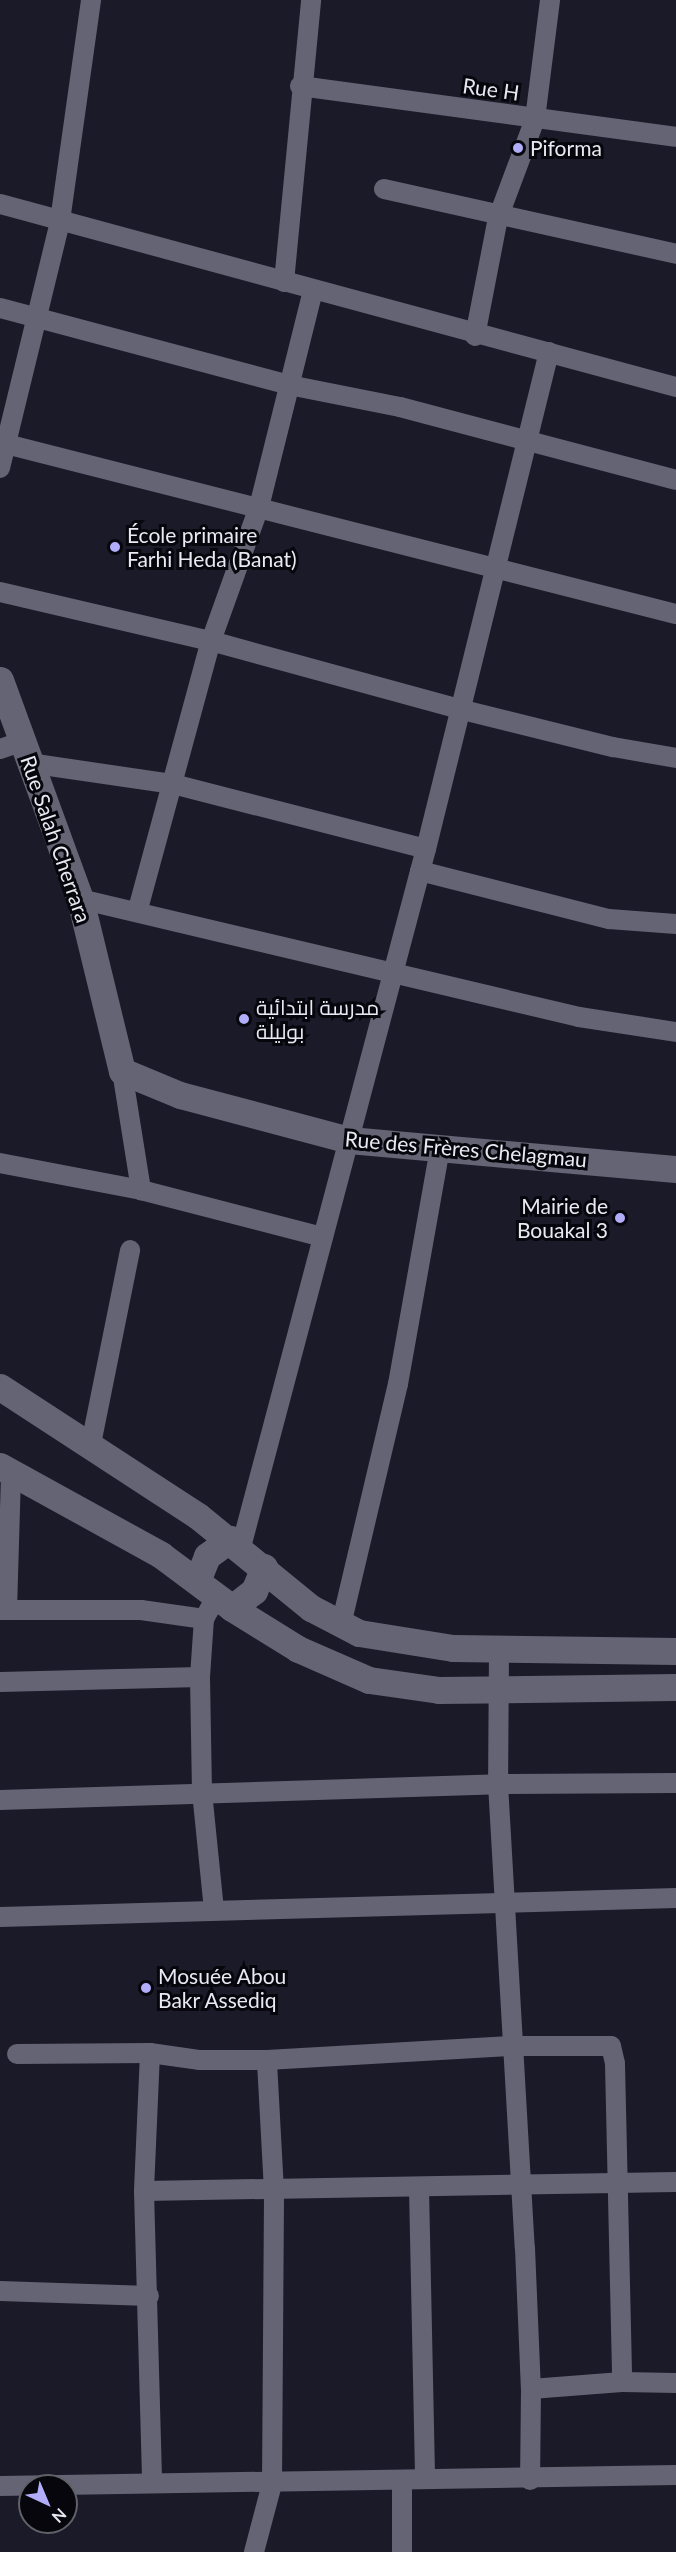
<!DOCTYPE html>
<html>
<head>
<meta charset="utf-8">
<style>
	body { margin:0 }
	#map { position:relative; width:676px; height:2552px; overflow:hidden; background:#1b1a28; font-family:Lato,Cairo,sans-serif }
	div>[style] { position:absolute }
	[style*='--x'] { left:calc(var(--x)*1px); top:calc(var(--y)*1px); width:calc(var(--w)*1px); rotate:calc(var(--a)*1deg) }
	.street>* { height:20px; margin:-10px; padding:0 10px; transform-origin:10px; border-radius:10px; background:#646475 }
	.secondary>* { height:27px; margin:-13.5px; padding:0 13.5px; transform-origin:13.5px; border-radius:13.5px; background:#646475 }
	.dots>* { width:16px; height:16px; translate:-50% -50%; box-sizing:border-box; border:3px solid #06060c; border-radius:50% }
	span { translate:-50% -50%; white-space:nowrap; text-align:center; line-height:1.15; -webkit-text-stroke:6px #06060c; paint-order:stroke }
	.street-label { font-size:21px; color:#e9e9f3 }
	.poi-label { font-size:21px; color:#e9e9f3 }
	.left { translate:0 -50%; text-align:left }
	.right { translate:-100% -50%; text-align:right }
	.north { position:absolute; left:18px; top:2474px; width:60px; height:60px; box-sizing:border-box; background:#06060c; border:2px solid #616168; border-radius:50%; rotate:136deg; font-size:16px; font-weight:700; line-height:24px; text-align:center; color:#e9e9f3 }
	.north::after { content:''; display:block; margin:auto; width:21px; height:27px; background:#b2adf9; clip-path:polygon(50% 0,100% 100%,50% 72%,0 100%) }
</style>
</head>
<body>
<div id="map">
	<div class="street">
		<i style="--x:300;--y:86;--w:379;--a:7.7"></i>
		<i style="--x:384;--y:189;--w:299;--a:12.5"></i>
		<i style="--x:0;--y:204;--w:700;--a:15.15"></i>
		<i style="--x:284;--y:282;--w:283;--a:-84.5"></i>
		<i style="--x:0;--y:308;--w:299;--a:14.9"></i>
		<i style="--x:289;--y:385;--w:113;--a:11.2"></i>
		<i style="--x:400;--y:407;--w:285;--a:14.8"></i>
		<i style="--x:475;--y:336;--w:120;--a:-79"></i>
		<i style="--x:498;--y:218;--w:106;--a:-69.5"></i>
		<i style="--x:535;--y:119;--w:120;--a:-82.8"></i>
		<i style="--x:6;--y:444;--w:691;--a:14.24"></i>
		<i style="--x:0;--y:468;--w:254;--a:-76.3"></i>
		<i style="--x:60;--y:221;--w:223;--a:-82"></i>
		<i style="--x:0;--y:592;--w:217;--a:13.1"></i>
		<i style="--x:211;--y:641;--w:257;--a:15.3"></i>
		<i style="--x:459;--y:709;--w:159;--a:13.9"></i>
		<i style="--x:613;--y:747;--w:64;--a:9.9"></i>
		<i style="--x:0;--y:749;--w:24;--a:-19"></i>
		<i style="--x:29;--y:763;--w:146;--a:8.3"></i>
		<i style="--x:173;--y:784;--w:261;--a:14.4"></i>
		<i style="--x:420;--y:871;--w:195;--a:14.3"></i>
		<i style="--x:609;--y:919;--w:67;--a:4.3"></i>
		<i style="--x:80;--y:899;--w:513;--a:13.3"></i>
		<i style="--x:579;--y:1017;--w:98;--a:8.8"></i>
		<i style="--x:138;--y:909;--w:278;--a:-74.8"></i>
		<i style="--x:211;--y:641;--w:142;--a:-70.3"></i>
		<i style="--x:259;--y:507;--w:223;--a:-76"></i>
		<i style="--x:122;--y:1071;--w:121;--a:80.9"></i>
		<i style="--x:0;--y:1163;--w:144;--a:10.8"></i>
		<i style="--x:141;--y:1190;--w:188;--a:14.5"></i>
		<i style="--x:90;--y:1449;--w:203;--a:-78.6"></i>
		<i style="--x:241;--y:1547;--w:722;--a:-75.16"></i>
		<i style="--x:426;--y:849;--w:512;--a:-76.1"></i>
		<i style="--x:0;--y:1610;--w:141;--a:0"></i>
		<i style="--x:141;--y:1610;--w:64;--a:8.1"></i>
		<i style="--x:7;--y:1610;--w:136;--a:-88.3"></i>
		<i style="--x:341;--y:1625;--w:248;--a:-76.7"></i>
		<i style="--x:398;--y:1384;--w:239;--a:-79.9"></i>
		<i style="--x:499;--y:1650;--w:134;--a:90.4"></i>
		<i style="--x:498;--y:1784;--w:465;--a:86.7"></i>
		<i style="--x:525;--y:2248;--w:141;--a:87.6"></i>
		<i style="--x:531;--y:2389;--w:91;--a:90.6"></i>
		<i style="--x:0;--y:1682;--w:200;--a:-1.4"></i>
		<i style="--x:0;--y:1800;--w:498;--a:-1.8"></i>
		<i style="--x:498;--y:1784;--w:178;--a:-0.3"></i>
		<i style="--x:214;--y:1910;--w:119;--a:-95.8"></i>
		<i style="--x:202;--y:1792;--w:115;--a:-91"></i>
		<i style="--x:200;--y:1677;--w:58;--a:-86.1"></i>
		<i style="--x:204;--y:1619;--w:25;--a:-61"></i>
		<i style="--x:0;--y:1917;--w:676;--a:-1.61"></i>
		<i style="--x:150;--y:2053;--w:138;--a:92.5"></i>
		<i style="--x:144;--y:2191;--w:290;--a:88.4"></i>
		<i style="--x:17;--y:2054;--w:133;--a:-0.4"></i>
		<i style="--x:150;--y:2053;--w:49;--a:8.1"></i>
		<i style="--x:199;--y:2060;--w:68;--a:0"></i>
		<i style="--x:267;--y:2060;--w:246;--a:-3.3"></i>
		<i style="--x:513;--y:2046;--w:98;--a:0"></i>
		<i style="--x:611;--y:2046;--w:18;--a:77"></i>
		<i style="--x:615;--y:2064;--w:318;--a:88.7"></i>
		<i style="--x:419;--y:2188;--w:291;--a:88.8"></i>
		<i style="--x:144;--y:2191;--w:532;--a:-0.97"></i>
		<i style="--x:0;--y:2291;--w:149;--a:1.9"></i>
		<i style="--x:531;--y:2389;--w:91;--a:-4.4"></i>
		<i style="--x:622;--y:2382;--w:54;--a:1.1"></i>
		<i style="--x:402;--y:2482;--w:70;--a:90"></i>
		<i style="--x:0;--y:2486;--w:676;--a:-0.93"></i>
		<i style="--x:254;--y:2552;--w:70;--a:-75.2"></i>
		<i style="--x:272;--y:2484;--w:293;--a:-89.6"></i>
		<i style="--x:274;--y:2191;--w:131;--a:-93.1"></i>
	</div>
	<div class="secondary">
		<i style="--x:0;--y:680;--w:233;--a:69.9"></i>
		<i style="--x:80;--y:899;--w:177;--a:76.3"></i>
		<i style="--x:122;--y:1071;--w:63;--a:22.5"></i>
		<i style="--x:180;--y:1095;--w:175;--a:14.9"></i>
		<i style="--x:349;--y:1140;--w:328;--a:5.1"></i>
		<i style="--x:0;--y:1387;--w:236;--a:33.1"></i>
		<i style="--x:198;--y:1516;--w:146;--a:39.2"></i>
		<i style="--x:311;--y:1608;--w:54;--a:27.5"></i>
		<i style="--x:359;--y:1633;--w:95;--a:9.1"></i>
		<i style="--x:453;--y:1648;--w:223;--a:0.8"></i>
		<i style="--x:0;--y:1466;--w:184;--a:28.9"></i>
		<i style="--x:161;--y:1555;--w:89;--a:36.7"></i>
		<i style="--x:232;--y:1608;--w:78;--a:31.8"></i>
		<i style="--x:298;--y:1649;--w:77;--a:23.6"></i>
		<i style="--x:369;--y:1680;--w:71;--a:8.1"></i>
		<i style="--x:439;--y:1690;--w:237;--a:-0.7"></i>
		<i style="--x:197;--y:1581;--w:27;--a:-68"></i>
		<i style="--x:207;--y:1556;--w:29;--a:-36"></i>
		<i style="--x:232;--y:1608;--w:28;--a:-38"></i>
		<i style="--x:254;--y:1591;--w:26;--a:-67"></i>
	</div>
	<div class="dots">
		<i style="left:518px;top:148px;background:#b2adf9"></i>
		<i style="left:115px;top:547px;background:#b2adf9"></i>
		<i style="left:244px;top:1019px;background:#b2adf9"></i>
		<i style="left:620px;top:1218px;background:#b2adf9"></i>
		<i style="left:146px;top:1988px;background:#b2adf9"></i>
	</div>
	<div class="street-label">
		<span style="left:491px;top:89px;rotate:8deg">Rue H</span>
		<span style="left:56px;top:839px;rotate:71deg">Rue Salah Cherrara</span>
		<span style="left:466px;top:1149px;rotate:5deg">Rue des Frères Chelagmau</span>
	</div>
	<div class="poi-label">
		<span class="left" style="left:530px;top:148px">Piforma</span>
		<span class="left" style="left:127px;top:547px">École primaire<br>Farhi Heda (Banat)</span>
		<span class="left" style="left:256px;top:1019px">مدرسة ابتدائية<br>بوليلة</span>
		<span class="right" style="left:608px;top:1218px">Mairie de<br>Bouakal 3</span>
		<span class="left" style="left:158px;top:1988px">Mosuée Abou<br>Bakr Assediq</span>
	</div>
	<div class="north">N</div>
</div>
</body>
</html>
